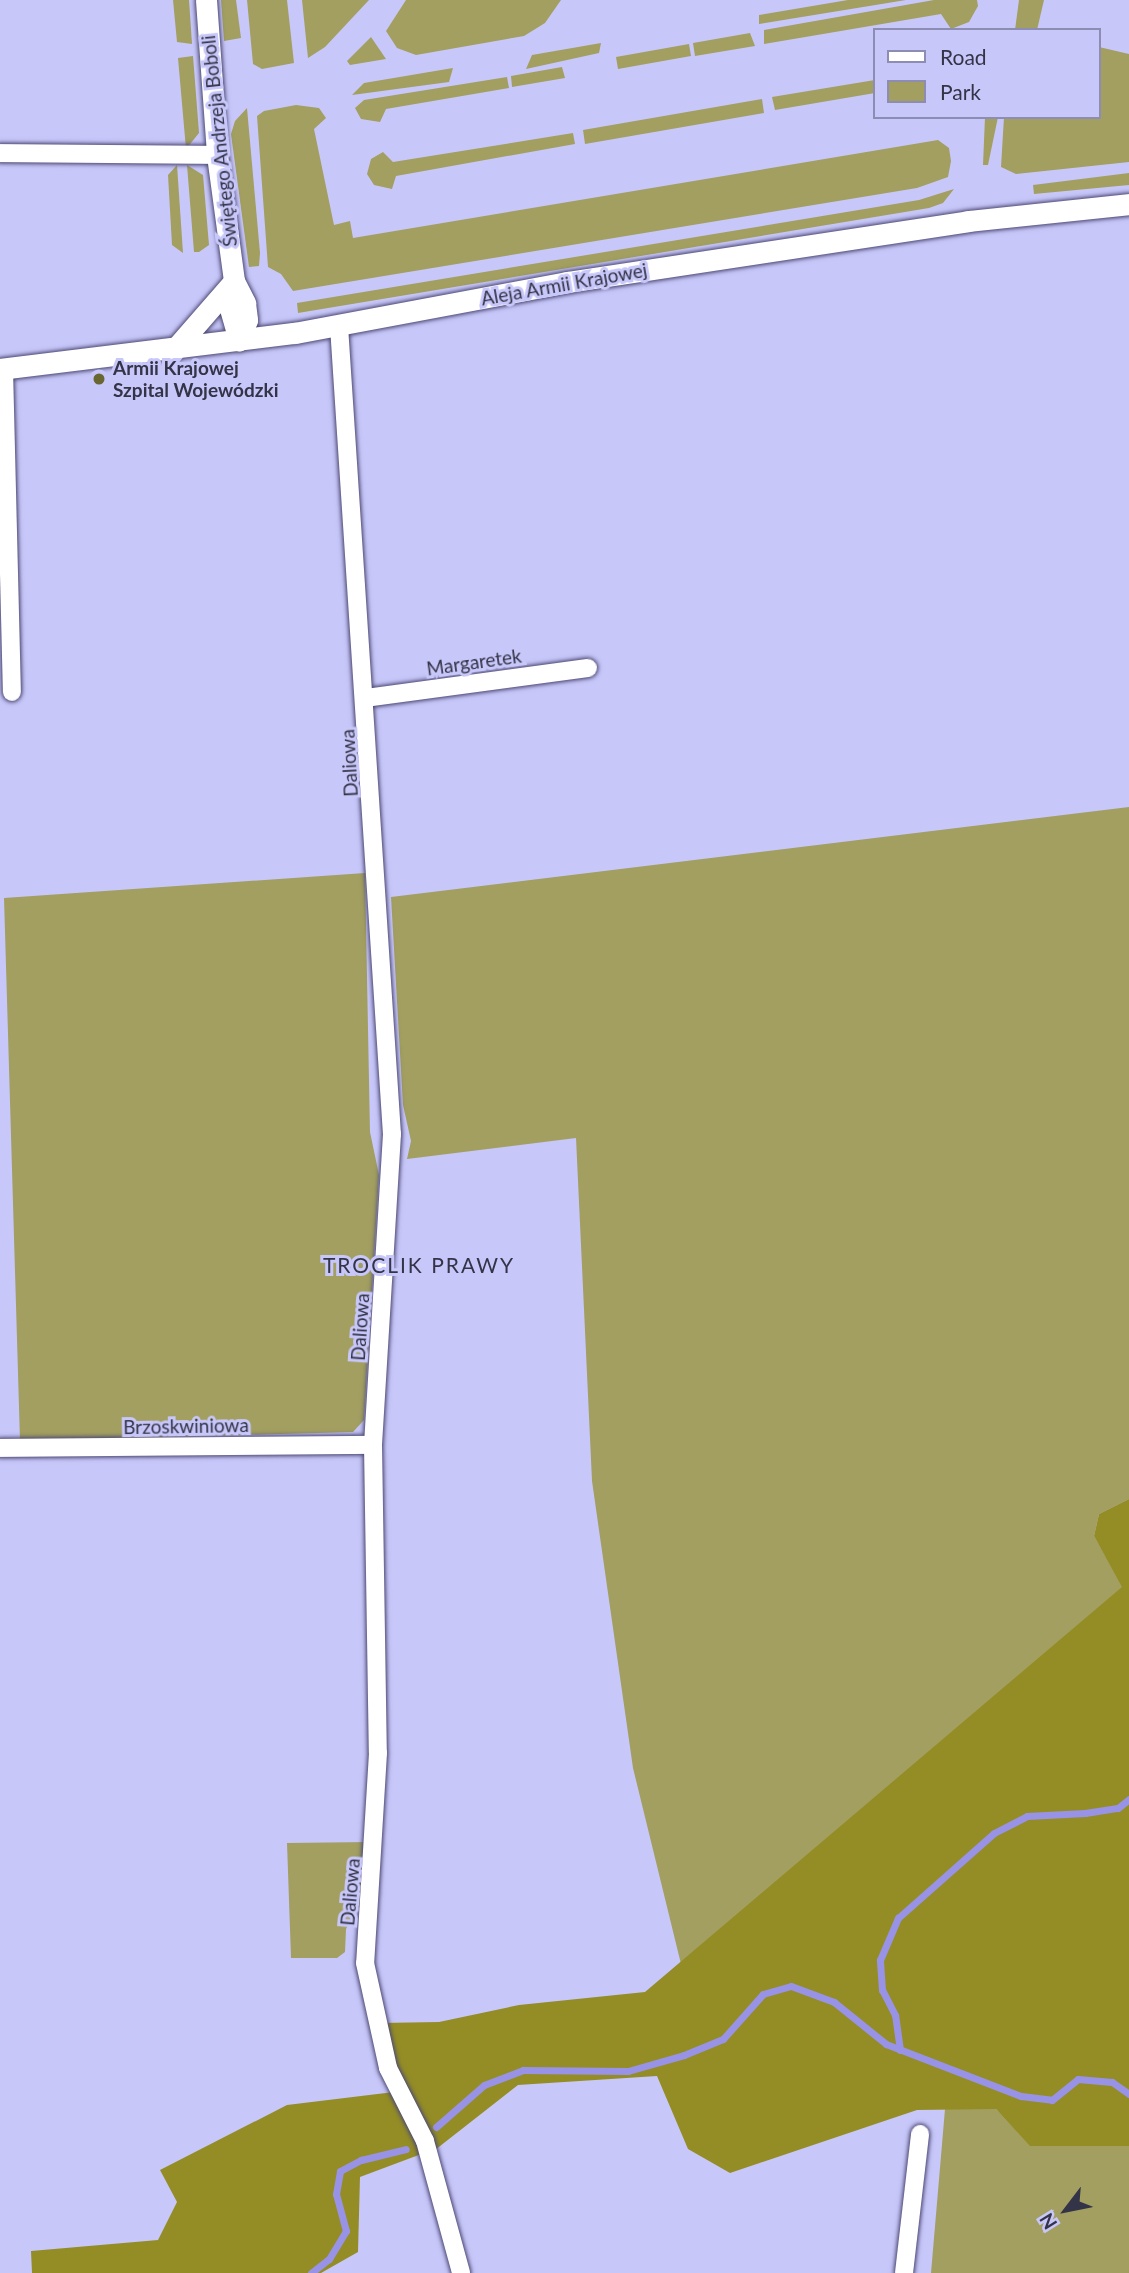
<!DOCTYPE html>
<html>
<head>
<meta charset="utf-8">
<style>
	body { margin:0 }
	#map { position:relative; width:1129px; height:2273px; overflow:hidden; background:#c8c7fa; font-family:Lato,sans-serif }
	div>[style] { position:absolute }
	[style*='--x'] { left:calc(var(--x)*1px); top:calc(var(--y)*1px); width:calc(var(--w)*1px); rotate:calc(var(--a)*1deg) }
	.green>* { inset:0; background:#a29f60 }
	.forest>* { inset:0; background:#948d25 }
	.stream>* { height:7px; margin:-3.5px; padding:0 3.5px; transform-origin:3.5px; border-radius:3.5px; background:#9893e6 }
	.roads { filter:drop-shadow(0 0 2px #4c4974) drop-shadow(0 0 2px #4c4974) }
	.minor>* { height:18px; margin:-9px; padding:0 9px; transform-origin:9px; border-radius:9px; background:#fff }
	.tertiary>* { height:21px; margin:-10.5px; padding:0 10.5px; transform-origin:10.5px; border-radius:10.5px; background:#fff }
	.dots>* { width:19px; height:19px; translate:-50% -50%; box-sizing:border-box; border:4px solid #c8c7fa; border-radius:50% }
	span { translate:-50% -50%; white-space:nowrap; text-align:center; line-height:1.15; -webkit-text-stroke:6px #c8c7fa; paint-order:stroke }
	.street-label { font-size:19px; color:#343448 }
	.poi-label { font-size:19px; color:#343448; font-weight:700 }
	.left { translate:0 -50%; text-align:left }
	.neighbourhood-label { font-size:21px; color:#343448; letter-spacing:2px }
	.legend { position:absolute; left:873px; top:28px; width:228px; height:91px; box-sizing:border-box; background:#c8c7fa; border:2px solid #8d8cb3; margin:0; padding:9px 12px; list-style:none; font-size:21px; color:#343448 }
	.legend li { display:flex; align-items:center; gap:14px; height:35px }
	.legend b { width:35px; border:2px solid #8d8cb3 }
	.north { position:absolute; left:1031px; top:2175px; width:70px; height:70px; -webkit-text-stroke:5px #c8c7fa; paint-order:stroke; rotate:238deg; font-size:19px; font-weight:700; line-height:28px; text-align:center; color:#343448 }
	.north::after { content:''; display:block; margin:auto; width:24px; height:32px; background:#343448; clip-path:polygon(50% 0,100% 100%,50% 72%,0 100%) }
</style>
</head>
<body>
<div id="map">
	<div class="green">
		<i style="clip-path:polygon(173px 0,189px 0,192px 44px,177px 42px)"></i>
		<i style="clip-path:polygon(221px 0,236px 0,241px 38px,224px 41px)"></i>
		<i style="clip-path:polygon(247px 0,287px 0,294px 63px,262px 69px,253px 64px)"></i>
		<i style="clip-path:polygon(302px 0,369px 0,325px 47px,308px 58px)"></i>
		<i style="clip-path:polygon(406px 0,561px 0,545px 23px,524px 36px,416px 55px,397px 48px,386px 31px)"></i>
		<i style="clip-path:polygon(848px 0,906px 0,759px 24px,759px 15px)"></i>
		<i style="clip-path:polygon(934px 0,977px 0,978px 6px,969px 22px,951px 29px,941px 14px,764px 44px,764px 30px)"></i>
		<i style="clip-path:polygon(1019px 0,1044px 0,1037px 30px,1015px 30px)"></i>
		<i style="clip-path:polygon(750px 33px,755px 46px,695px 56px,693px 43px)"></i>
		<i style="clip-path:polygon(371px 37px,386px 59px,350px 65px,347px 61px)"></i>
		<i style="clip-path:polygon(601px 43px,599px 53px,526px 69px,532px 55px)"></i>
		<i style="clip-path:polygon(689px 44px,691px 56px,618px 69px,616px 57px)"></i>
		<i style="clip-path:polygon(1099px 47px,1129px 54px,1129px 162px,1016px 174px,1001px 167px,1004px 117px,1099px 117px)"></i>
		<i style="clip-path:polygon(193px 56px,199px 133px,186px 149px,178px 58px)"></i>
		<i style="clip-path:polygon(562px 67px,565px 78px,512px 87px,511px 76px)"></i>
		<i style="clip-path:polygon(453px 68px,449px 82px,352px 95px,364px 83px)"></i>
		<i style="clip-path:polygon(507px 77px,509px 88px,386px 109px,380px 122px,361px 119px,355px 108px,364px 100px)"></i>
		<i style="clip-path:polygon(875px 80px,875px 93px,775px 110px,772px 97px)"></i>
		<i style="clip-path:polygon(762px 99px,764px 113px,585px 144px,583px 130px)"></i>
		<i style="clip-path:polygon(296px 105px,319px 108px,326px 118px,314px 129px,334px 225px,350px 221px,353px 238px,938px 140px,949px 148px,951px 161px,948px 177px,917px 188px,293px 291px,281px 274px,268px 267px,257px 116px,264px 111px)"></i>
		<i style="clip-path:polygon(247px 108px,260px 253px,259px 266px,249px 267px,231px 134px,235px 121px)"></i>
		<i style="clip-path:polygon(985px 117px,998px 117px,988px 165px,983px 165px)"></i>
		<i style="clip-path:polygon(573px 133px,575px 144px,396px 176px,392px 189px,374px 185px,367px 174px,371px 159px,383px 152px,393px 162px)"></i>
		<i style="clip-path:polygon(177px 165px,183px 253px,172px 245px,168px 175px)"></i>
		<i style="clip-path:polygon(187px 165px,203px 175px,209px 245px,199px 252px,194px 252px)"></i>
		<i style="clip-path:polygon(1129px 173px,1129px 185px,1034px 194px,1033px 185px)"></i>
		<i style="clip-path:polygon(954px 189px,943px 203px,929px 208px,298px 313px,297px 303px,919px 200px)"></i>
		<i style="clip-path:polygon(1129px 807px,1129px 1499px,1099px 1514px,1094px 1536px,1123px 1587px,681px 1964px,633px 1768px,592px 1481px,576px 1138px,407px 1159px,411px 1141px,403px 1105px,391px 897px)"></i>
		<i style="clip-path:polygon(365px 873px,370px 1132px,379px 1175px,364px 1420px,353px 1432px,20px 1441px,4px 898px)"></i>
		<i style="clip-path:polygon(370px 1842px,366px 1896px,346px 1929px,345px 1952px,337px 1958px,291px 1958px,287px 1843px)"></i>
		<i style="clip-path:polygon(945px 2109px,996px 2109px,1031px 2146px,1129px 2146px,1129px 2273px,931px 2273px)"></i>
	</div>
	<div class="forest">
		<i style="clip-path:polygon(1129px 1499px,1129px 2146px,1030px 2146px,996px 2109px,917px 2110px,730px 2173px,688px 2149px,657px 2076px,518px 2085px,435px 2150px,403px 2089px,380px 2023px,439px 2022px,519px 2005px,645px 1992px,1122px 1587px,1094px 1536px,1099px 1514px)"></i>
		<i style="clip-path:polygon(394px 2092px,424px 2153px,360px 2177px,358px 2252px,321px 2273px,32px 2273px,31px 2251px,158px 2240px,177px 2202px,160px 2170px,287px 2105px)"></i>
	</div>
	<div class="stream">
		<i style="--x:900;--y:2050;--w:35;--a:-98"></i>
		<i style="--x:895;--y:2015;--w:28;--a:-117"></i>
		<i style="--x:882;--y:1990;--w:30;--a:-94"></i>
		<i style="--x:880;--y:1960;--w:46;--a:-66.8"></i>
		<i style="--x:898;--y:1918;--w:128;--a:-41.5"></i>
		<i style="--x:994;--y:1833;--w:37;--a:-27"></i>
		<i style="--x:1027;--y:1816;--w:58;--a:-3"></i>
		<i style="--x:1085;--y:1813;--w:33;--a:-9"></i>
		<i style="--x:1118;--y:1808;--w:14;--a:-39"></i>
		<i style="--x:436;--y:2127;--w:64;--a:-41.2"></i>
		<i style="--x:484;--y:2085;--w:42;--a:-21"></i>
		<i style="--x:523;--y:2070;--w:105;--a:0.5"></i>
		<i style="--x:628;--y:2071;--w:58;--a:-15.9"></i>
		<i style="--x:684;--y:2055;--w:42;--a:-22.3"></i>
		<i style="--x:723;--y:2039;--w:60;--a:-48.4"></i>
		<i style="--x:763;--y:1994;--w:29;--a:-16"></i>
		<i style="--x:791;--y:1986;--w:46;--a:20.4"></i>
		<i style="--x:834;--y:2002;--w:67;--a:38.9"></i>
		<i style="--x:886;--y:2044;--w:145;--a:21.1"></i>
		<i style="--x:1021;--y:2096;--w:31;--a:7"></i>
		<i style="--x:1052;--y:2100;--w:33;--a:-39"></i>
		<i style="--x:1078;--y:2079;--w:34;--a:5"></i>
		<i style="--x:1112;--y:2082;--w:21;--a:35"></i>
		<i style="--x:311;--y:2273;--w:23;--a:-38"></i>
		<i style="--x:329;--y:2259;--w:33;--a:-59"></i>
		<i style="--x:346;--y:2231;--w:38;--a:-105"></i>
		<i style="--x:336;--y:2194;--w:23;--a:-80"></i>
		<i style="--x:340;--y:2171;--w:24;--a:-28"></i>
		<i style="--x:361;--y:2160;--w:46;--a:-13.7"></i>
	</div>
	<div class="roads">
		<div class="minor">
			<i style="--x:0;--y:153;--w:217;--a:0.5"></i>
			<i style="--x:339;--y:326;--w:810;--a:86.25"></i>
			<i style="--x:392;--y:1134;--w:312;--a:93.5"></i>
			<i style="--x:373;--y:1445;--w:308;--a:89.1"></i>
			<i style="--x:378;--y:1753;--w:210;--a:93.5"></i>
			<i style="--x:365;--y:1963;--w:107;--a:77.6"></i>
			<i style="--x:388;--y:2068;--w:82;--a:63.1"></i>
			<i style="--x:425;--y:2141;--w:137;--a:74.7"></i>
			<i style="--x:4;--y:369;--w:323;--a:88.6"></i>
			<i style="--x:366;--y:698;--w:224;--a:-7.7"></i>
			<i style="--x:0;--y:1448;--w:373;--a:-0.5"></i>
			<i style="--x:904;--y:2273;--w:140;--a:-83.4"></i>
		</div>
		<div class="tertiary">
			<i style="--x:206;--y:0;--w:155;--a:85.9"></i>
			<i style="--x:217;--y:155;--w:127;--a:82.3"></i>
			<i style="--x:234;--y:281;--w:25;--a:63"></i>
			<i style="--x:245;--y:303;--w:17;--a:83"></i>
			<i style="--x:247;--y:320;--w:22;--a:112"></i>
			<i style="--x:234;--y:281;--w:18;--a:112"></i>
			<i style="--x:227;--y:298;--w:44;--a:74.1"></i>
			<i style="--x:174;--y:350;--w:91;--a:-49"></i>
			<i style="--x:0;--y:369;--w:297;--a:-7"></i>
			<i style="--x:295;--y:333;--w:277;--a:-10.6"></i>
			<i style="--x:567;--y:282;--w:406;--a:-8.6"></i>
			<i style="--x:968;--y:221;--w:162;--a:-6"></i>
		</div>
	</div>
	<div class="dots">
		<i style="left:99px;top:379px;background:#696632"></i>
	</div>
	<div class="street-label">
		<span style="left:219px;top:141px;rotate:-96deg">Świętego Andrzeja Boboli</span>
		<span style="left:564px;top:284px;rotate:-10deg">Aleja Armii Krajowej</span>
		<span style="left:474px;top:662px;rotate:-8deg">Margaretek</span>
		<span style="left:349px;top:763px;rotate:-93deg">Daliowa</span>
		<span style="left:360px;top:1327px;rotate:-86deg">Daliowa</span>
		<span style="left:186px;top:1426px;rotate:-1deg">Brzoskwiniowa</span>
		<span style="left:350px;top:1892px;rotate:-85deg">Daliowa</span>
	</div>
	<div class="poi-label">
		<span class="left" style="left:113px;top:379px">Armii Krajowej<br>Szpital Wojewódzki</span>
	</div>
	<div class="neighbourhood-label">
		<span style="left:419px;top:1265px">TROCLIK PRAWY</span>
	</div>
	<ul class="legend">
	<li><b style="height:9px;background:#fff"></b>Road</li>
	<li><b style="height:19px;background:#a29f60"></b>Park</li>
	</ul>
	<div class="north">N</div>
</div>
</body>
</html>
